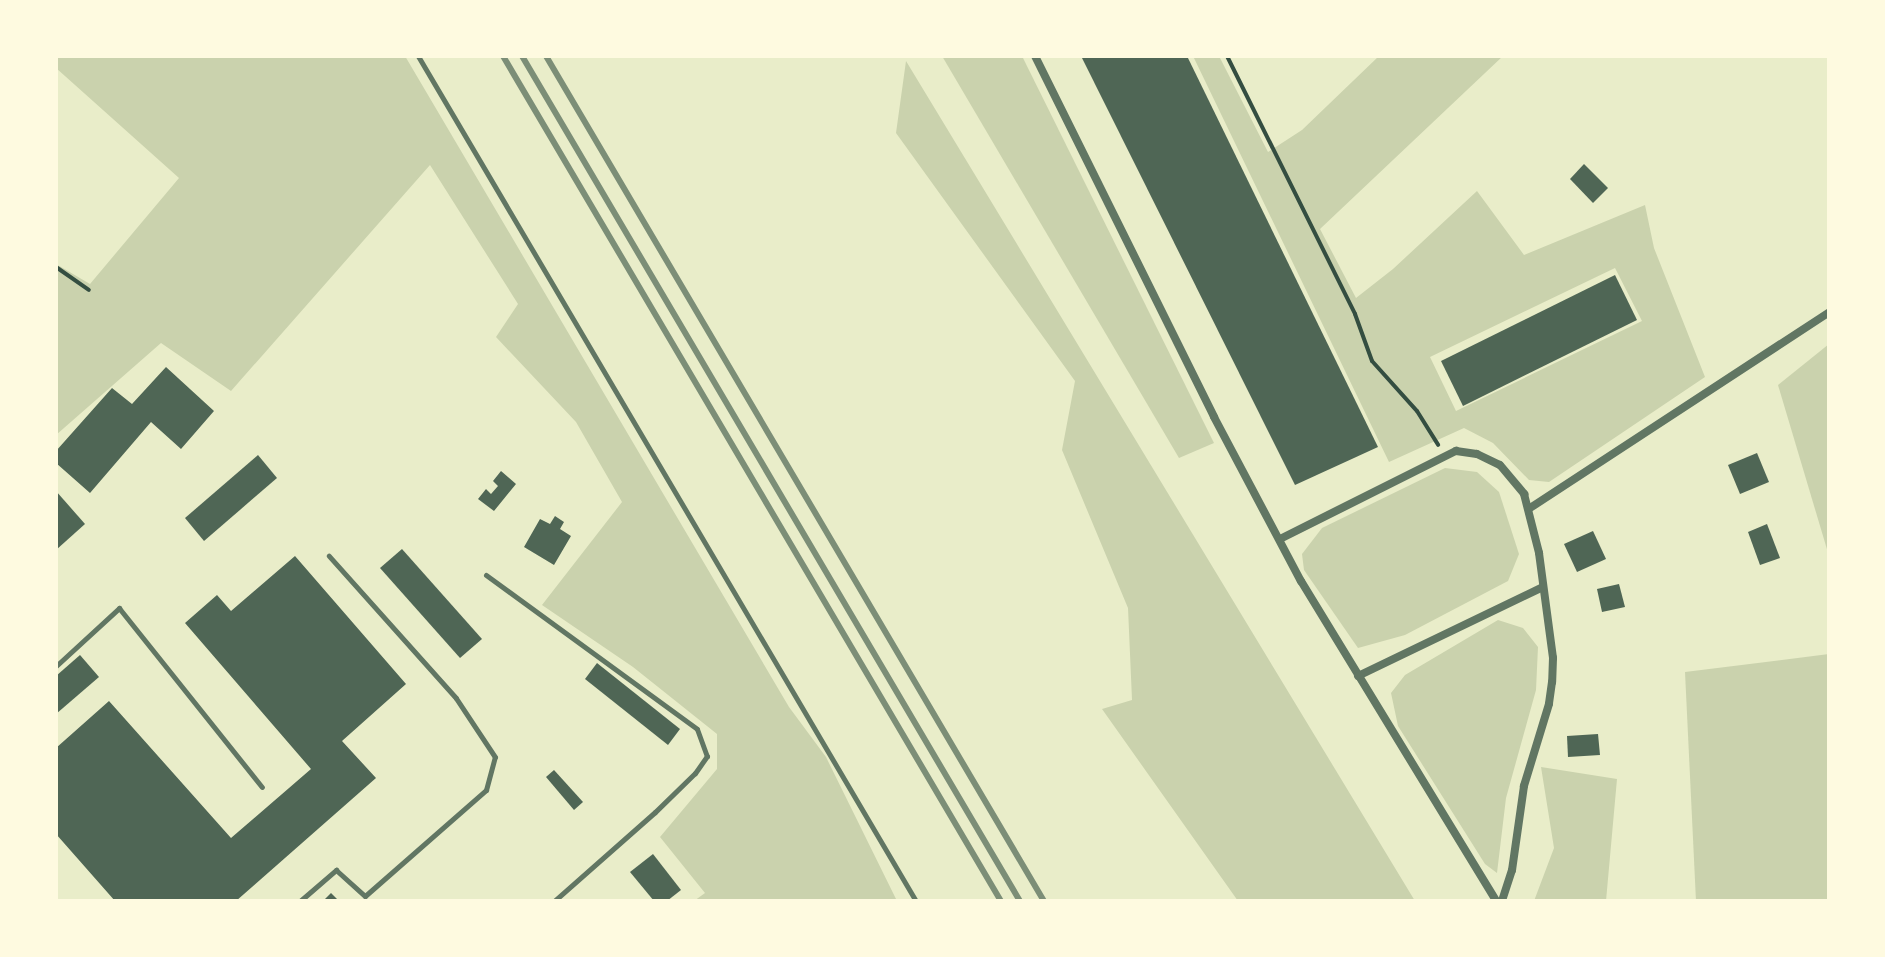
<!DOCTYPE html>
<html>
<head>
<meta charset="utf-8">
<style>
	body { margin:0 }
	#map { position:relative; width:1885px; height:957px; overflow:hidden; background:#e9edc9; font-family:Poppins,sans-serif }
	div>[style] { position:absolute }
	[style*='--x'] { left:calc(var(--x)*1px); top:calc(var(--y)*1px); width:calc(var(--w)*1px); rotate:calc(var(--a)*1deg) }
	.green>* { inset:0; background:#cad2ad }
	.building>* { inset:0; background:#4f6655 }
	.path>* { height:4px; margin:-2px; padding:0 2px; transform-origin:2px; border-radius:2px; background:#344e41 }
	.service>* { height:5px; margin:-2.5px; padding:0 2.5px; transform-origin:2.5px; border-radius:2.5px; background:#617663 }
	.minor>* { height:8px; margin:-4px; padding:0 4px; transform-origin:4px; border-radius:4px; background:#617663 }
	.rail>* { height:6px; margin:-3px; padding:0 3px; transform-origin:3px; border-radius:3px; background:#7c8e77 }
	span { translate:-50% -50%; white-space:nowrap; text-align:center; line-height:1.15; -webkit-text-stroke:7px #fefae0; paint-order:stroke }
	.frame { position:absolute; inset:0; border:58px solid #fefae0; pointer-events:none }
</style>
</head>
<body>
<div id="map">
	<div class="green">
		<i style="clip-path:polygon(56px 56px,405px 56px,789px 707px,826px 757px,897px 901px,694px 901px,705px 893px,660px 837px,717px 769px,717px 734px,633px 667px,542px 605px,622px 502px,576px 422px,496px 337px,518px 304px,430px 165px,231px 391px,161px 343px,56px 435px,56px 264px,90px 284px,179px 178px,56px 68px)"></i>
		<i style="clip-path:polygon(942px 56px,1022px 56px,1214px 443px,1179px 458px)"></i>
		<i style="clip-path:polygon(evenodd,1193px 56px,1219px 56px,1268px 152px,1302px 130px,1379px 56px,1503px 56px,1320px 229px,1356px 298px,1393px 269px,1477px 191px,1524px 255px,1645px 205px,1654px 248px,1705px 377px,1549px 482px,1529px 480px,1493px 443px,1464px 428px,1389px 462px,1193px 56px,1615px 268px,1642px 321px,1456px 411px,1430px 357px,1615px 268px)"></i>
		<i style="clip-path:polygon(906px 61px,1415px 901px,1238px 901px,1102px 709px,1132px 700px,1128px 608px,1062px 450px,1075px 381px,896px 133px)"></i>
		<i style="clip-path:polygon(1829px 344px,1829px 556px,1778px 385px)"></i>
		<i style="clip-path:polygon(1445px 468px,1477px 472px,1499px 492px,1519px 554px,1508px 581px,1405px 635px,1358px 648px,1304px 570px,1302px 554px,1322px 528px)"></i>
		<i style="clip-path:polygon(1498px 620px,1523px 628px,1538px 647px,1536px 690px,1506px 798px,1497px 873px,1485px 864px,1398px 726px,1391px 693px,1405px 675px)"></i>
		<i style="clip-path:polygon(1829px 654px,1829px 901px,1696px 901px,1685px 672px)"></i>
		<i style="clip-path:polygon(1541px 767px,1617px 779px,1606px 901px,1534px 901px,1554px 848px)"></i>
	</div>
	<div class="building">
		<i style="clip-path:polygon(1081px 56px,1187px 56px,1378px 447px,1295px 485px)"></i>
		<i style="clip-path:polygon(1584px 164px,1608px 188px,1593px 203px,1570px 179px)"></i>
		<i style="clip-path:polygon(1615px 275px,1637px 320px,1463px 406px,1441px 361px)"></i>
		<i style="clip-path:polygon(166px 367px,214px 411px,181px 449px,151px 422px,90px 493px,56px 463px,56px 451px,112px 388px,132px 404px)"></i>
		<i style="clip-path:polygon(1757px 453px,1769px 482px,1740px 494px,1728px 465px)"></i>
		<i style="clip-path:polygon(258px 455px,277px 478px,204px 541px,185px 518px)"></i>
		<i style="clip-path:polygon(501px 471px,516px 484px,494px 511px,478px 499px,486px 489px,491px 494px,498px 486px,493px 481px)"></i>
		<i style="clip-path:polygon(56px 491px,85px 524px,56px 550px)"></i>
		<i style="clip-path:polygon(555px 516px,564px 522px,560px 529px,571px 536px,554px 565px,524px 547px,540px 519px,550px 524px)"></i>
		<i style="clip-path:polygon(1767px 524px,1780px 558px,1760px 565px,1748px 532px)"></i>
		<i style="clip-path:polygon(1593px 531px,1606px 559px,1577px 572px,1564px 544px)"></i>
		<i style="clip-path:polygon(402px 549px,482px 639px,460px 658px,380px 568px)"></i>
		<i style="clip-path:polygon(295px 556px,406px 684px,342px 741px,376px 778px,236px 901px,115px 901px,56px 834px,56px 748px,109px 701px,231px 838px,311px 769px,185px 623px,217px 595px,231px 611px)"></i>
		<i style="clip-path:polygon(1619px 584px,1625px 607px,1602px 612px,1597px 589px)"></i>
		<i style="clip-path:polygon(80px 655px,99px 677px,56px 714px,56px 676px)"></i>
		<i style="clip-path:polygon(597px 663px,680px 729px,668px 745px,585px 679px)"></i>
		<i style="clip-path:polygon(1598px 734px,1600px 755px,1568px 757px,1567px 736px)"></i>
		<i style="clip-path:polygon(554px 770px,583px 802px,574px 810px,546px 777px)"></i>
		<i style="clip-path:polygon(653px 854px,681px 890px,667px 901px,654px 901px,630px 872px)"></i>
		<i style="clip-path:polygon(331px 893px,339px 901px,323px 901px)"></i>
	</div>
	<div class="path">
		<i style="--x:1227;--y:56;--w:288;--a:63.6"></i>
		<i style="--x:1355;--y:314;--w:50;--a:70.1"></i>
		<i style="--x:1372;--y:361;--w:67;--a:48"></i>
		<i style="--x:1417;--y:411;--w:40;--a:58"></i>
		<i style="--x:56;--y:267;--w:40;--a:34.9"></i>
	</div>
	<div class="service">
		<i style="--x:418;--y:56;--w:981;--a:59.49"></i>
		<i style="--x:486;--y:575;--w:261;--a:36.1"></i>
		<i style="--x:697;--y:729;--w:29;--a:70"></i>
		<i style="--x:707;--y:756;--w:21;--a:125"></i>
		<i style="--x:695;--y:773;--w:56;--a:135.7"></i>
		<i style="--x:655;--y:812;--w:135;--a:138.6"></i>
		<i style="--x:56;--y:666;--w:86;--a:-42.6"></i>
		<i style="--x:119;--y:608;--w:229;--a:51.4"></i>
		<i style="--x:300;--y:901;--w:48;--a:-40.7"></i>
		<i style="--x:336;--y:870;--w:39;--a:42"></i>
		<i style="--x:365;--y:896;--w:161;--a:-41.2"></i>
		<i style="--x:486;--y:790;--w:34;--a:-75"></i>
		<i style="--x:495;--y:757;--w:71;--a:-123.5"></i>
		<i style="--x:456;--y:698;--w:191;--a:-131.8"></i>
	</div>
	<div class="minor">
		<i style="--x:1035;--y:56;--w:403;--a:63.6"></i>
		<i style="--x:1214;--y:417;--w:186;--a:62.1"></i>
		<i style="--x:1301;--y:581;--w:375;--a:58.6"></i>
		<i style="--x:1530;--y:508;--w:358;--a:-33.2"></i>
		<i style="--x:1280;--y:539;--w:197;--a:-26.6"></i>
		<i style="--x:1456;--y:451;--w:21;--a:8"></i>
		<i style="--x:1477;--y:454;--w:25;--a:26"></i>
		<i style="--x:1500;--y:465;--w:38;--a:50"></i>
		<i style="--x:1524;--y:494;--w:61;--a:75.7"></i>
		<i style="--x:1539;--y:553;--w:106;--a:82.4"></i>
		<i style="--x:1553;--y:658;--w:24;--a:92"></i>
		<i style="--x:1552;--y:682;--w:22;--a:98"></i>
		<i style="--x:1549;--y:704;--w:86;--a:107"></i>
		<i style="--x:1524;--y:786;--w:85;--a:98.1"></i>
		<i style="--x:1512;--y:870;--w:33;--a:108"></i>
		<i style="--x:1358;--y:676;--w:205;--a:-25.7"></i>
	</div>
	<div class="rail">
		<i style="--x:503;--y:56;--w:981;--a:59.49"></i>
		<i style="--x:522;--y:56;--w:981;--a:59.49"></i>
		<i style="--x:546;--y:56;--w:981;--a:59.49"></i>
	</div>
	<div class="frame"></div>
</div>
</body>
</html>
